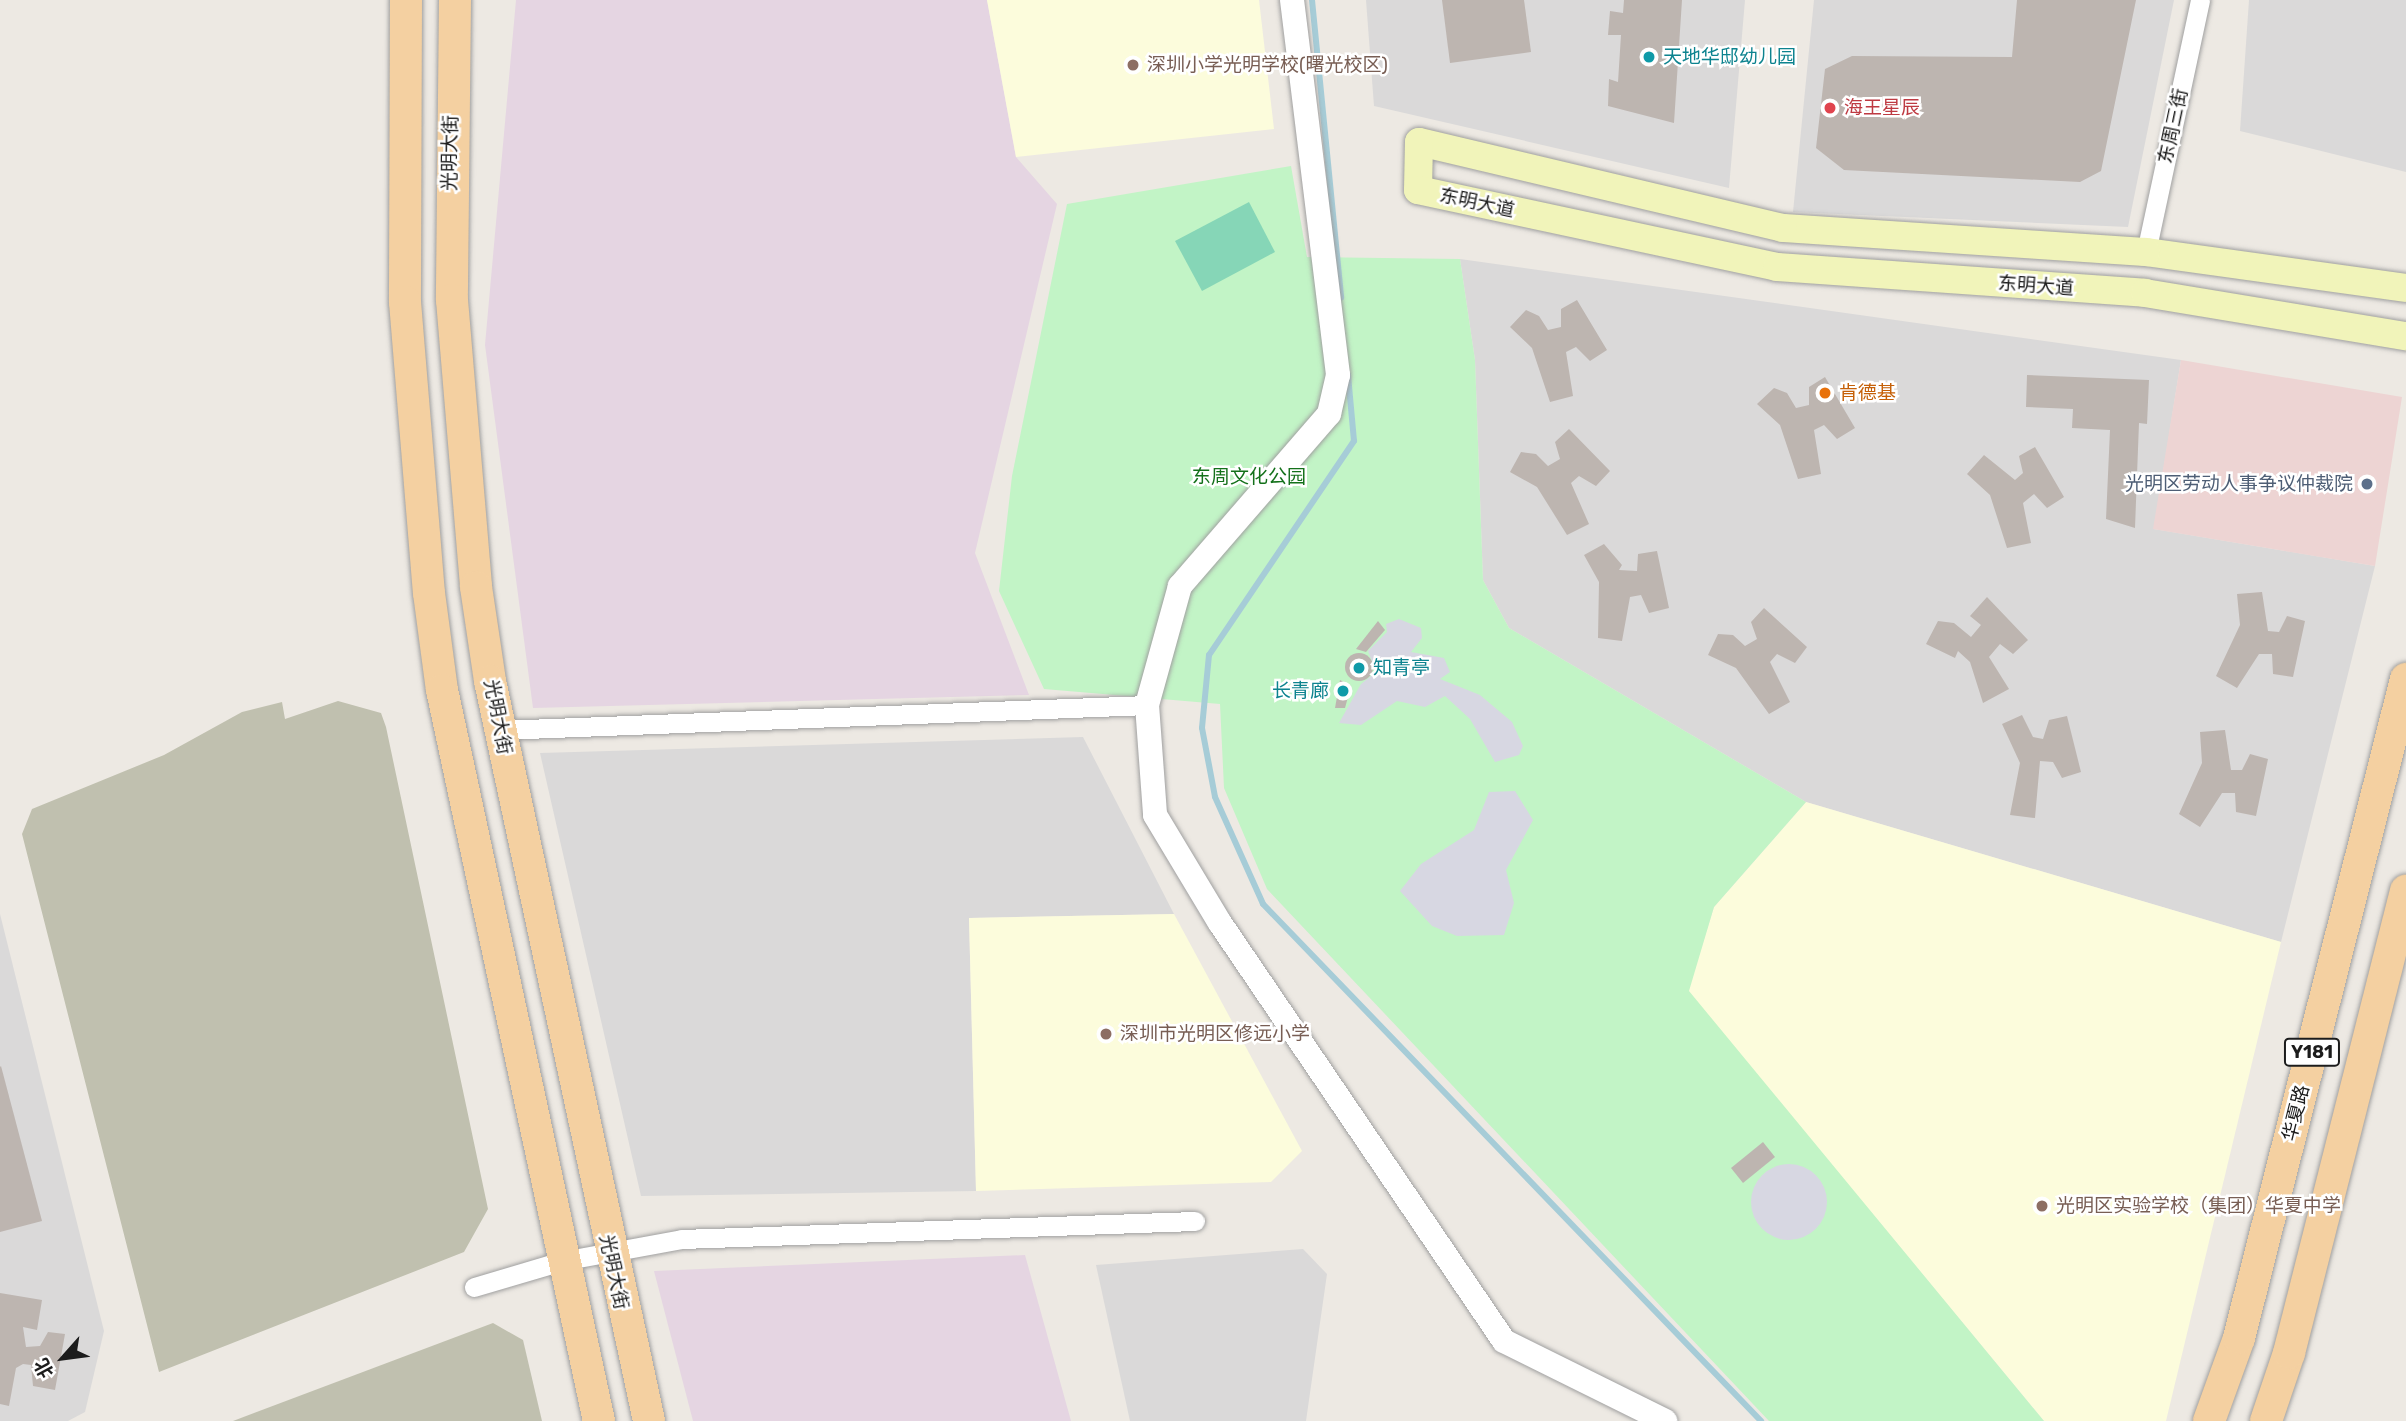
<!DOCTYPE html>
<html>
<head>
<meta charset="utf-8">
<style>
	body { margin:0 }
	#map { position:relative; width:2406px; height:1421px; overflow:hidden; background:#ede9e3; font-family:Rubik,"Noto Sans SC",sans-serif }
	div>[style] { position:absolute }
	[style*='--x'] { left:calc(var(--x)*1px); top:calc(var(--y)*1px); width:calc(var(--w)*1px); rotate:calc(var(--a)*1deg) }
	.residential>* { inset:0; background:#dad9d9 }
	.commercial>* { inset:0; background:#edd4d3 }
	.industrial>* { inset:0; background:#e5d5e2 }
	.education>* { inset:0; background:#fcfcdc }
	.construction>* { inset:0; background:#c0c0af }
	.park>* { inset:0; background:#c2f4c6 }
	.pitch>* { inset:0; background:#86d6b7 }
	.plaza>* { inset:0; background:#d7d7e2 }
	.round { border-radius:50% }
	.stream>* { height:6px; margin:-3px; padding:0 3px; transform-origin:3px; border-radius:3px; background:#a6ccd7 }
	.building>* { inset:0; background:#bdb5b0 }
	.roads { filter:drop-shadow(0 0 2px #a0a0a0) drop-shadow(0 0 2px #a0a0a0) }
	.minor>* { height:19px; margin:-9.5px; padding:0 9.5px; transform-origin:9.5px; border-radius:9.5px; background:#fff }
	.tertiary>* { height:24px; margin:-12px; padding:0 12px; transform-origin:12px; border-radius:12px; background:#fff }
	.secondary>* { height:28px; margin:-14px; padding:0 14px; transform-origin:14px; border-radius:14px; background:#f1f4ba }
	.primary>* { height:32px; margin:-16px; padding:0 16px; transform-origin:16px; border-radius:16px; background:#f4d0a1 }
	.dots>* { width:19px; height:19px; translate:-50% -50%; box-sizing:border-box; border:4px solid #fff; border-radius:50% }
	span { translate:-50% -50%; white-space:nowrap; text-align:center; line-height:1.15; -webkit-text-stroke:5px #fff; paint-order:stroke }
	.shield-label span { padding:2px 5px; background:#fff; border:2px solid; border-radius:5px; -webkit-text-stroke-width:0 }
	.shield-label { font-size:18px; color:#1c1c1c; font-weight:700 }
	.culture-label { font-size:19px; color:#0d838f }
	.left { translate:0 -50%; text-align:left }
	.right { translate:-100% -50%; text-align:right }
	.education-label { font-size:19px; color:#785e54 }
	.health-label { font-size:19px; color:#be3a42 }
	.street-label { font-size:19px; color:#1c1c1c }
	.food-label { font-size:19px; color:#c56008 }
	.park-label { font-size:19px; color:#14711b }
	.service-label { font-size:19px; color:#4e5e75 }
	.north { position:absolute; left:28px; top:1323px; width:70px; height:70px; -webkit-text-stroke:5px #fff; paint-order:stroke; rotate:242deg; font-size:19px; font-weight:700; line-height:28px; text-align:center; color:#1c1c1c }
	.north::after { content:''; display:block; margin:auto; width:24px; height:32px; background:#1c1c1c; clip-path:polygon(50% 0,100% 100%,50% 72%,0 100%) }
</style>
</head>
<body>
<div id="map">
	<div class="residential">
		<i style="clip-path:polygon(1366px 0,1745px 0,1729px 188px,1374px 106px)"></i>
		<i style="clip-path:polygon(1814px 0,2174px 0,2128px 227px,1793px 212px)"></i>
		<i style="clip-path:polygon(2249px 0,2406px 0,2406px 172px,2240px 131px)"></i>
		<i style="clip-path:polygon(1460px 259px,2181px 360px,2154px 529px,2375px 566px,2281px 942px,1806px 802px,1509px 628px,1483px 580px,1475px 360px)"></i>
		<i style="clip-path:polygon(1083px 737px,1174px 914px,969px 918px,976px 1191px,641px 1196px,540px 753px)"></i>
		<i style="clip-path:polygon(0 914px,104px 1331px,85px 1412px,68px 1421px,0 1421px)"></i>
		<i style="clip-path:polygon(1303px 1249px,1327px 1274px,1306px 1421px,1130px 1421px,1096px 1265px)"></i>
	</div>
	<div class="commercial">
		<i style="clip-path:polygon(2181px 360px,2402px 397px,2375px 566px,2153px 529px)"></i>
	</div>
	<div class="industrial">
		<i style="clip-path:polygon(516px 0,987px 0,1016px 157px,1057px 204px,975px 553px,1029px 695px,533px 708px,485px 345px)"></i>
		<i style="clip-path:polygon(1025px 1255px,1071px 1421px,693px 1421px,654px 1271px)"></i>
	</div>
	<div class="education">
		<i style="clip-path:polygon(987px 0,1259px 0,1274px 129px,1016px 157px)"></i>
		<i style="clip-path:polygon(1806px 802px,2281px 942px,2166px 1421px,2044px 1421px,1688px 991px,1714px 907px)"></i>
		<i style="clip-path:polygon(1174px 914px,1302px 1151px,1271px 1182px,976px 1191px,969px 918px)"></i>
	</div>
	<div class="construction">
		<i style="clip-path:polygon(338px 701px,381px 713px,386px 727px,488px 1209px,464px 1252px,159px 1372px,22px 834px,32px 809px,164px 755px,242px 712px,282px 702px,285px 719px)"></i>
		<i style="clip-path:polygon(493px 1323px,523px 1340px,542px 1421px,233px 1421px)"></i>
	</div>
	<div class="park">
		<i style="clip-path:polygon(1291px 166px,1307px 257px,1460px 259px,1475px 360px,1483px 580px,1509px 628px,1806px 802px,1714px 907px,1689px 991px,2044px 1421px,1769px 1421px,1267px 889px,1224px 788px,1220px 704px,1044px 689px,999px 591px,1012px 476px,1067px 204px)"></i>
	</div>
	<div class="pitch">
		<i style="clip-path:polygon(1249px 202px,1275px 252px,1202px 291px,1175px 241px)"></i>
	</div>
	<div class="plaza">
		<i style="clip-path:polygon(1399px 619px,1421px 628px,1422px 638px,1411px 652px,1444px 658px,1450px 672px,1440px 679px,1480px 695px,1512px 722px,1523px 746px,1519px 755px,1495px 762px,1470px 719px,1445px 696px,1425px 707px,1397px 701px,1361px 725px,1339px 723px,1361px 684px,1376px 672px,1368px 651px,1387px 632px,1386px 624px)"></i>
		<i style="clip-path:polygon(1515px 791px,1533px 820px,1506px 870px,1514px 903px,1504px 935px,1457px 936px,1432px 926px,1400px 891px,1421px 864px,1474px 830px,1489px 792px)"></i>
		<i class="round" style="left:1751px;top:1164px;width:76px;height:76px"></i>
	</div>
	<div class="stream">
		<i style="--x:1312;--y:0;--w:299;--a:84.4"></i>
		<i style="--x:1348;--y:375;--w:66;--a:84.8"></i>
		<i style="--x:1354;--y:441;--w:258;--a:124.1"></i>
		<i style="--x:1209;--y:655;--w:73;--a:95.5"></i>
		<i style="--x:1202;--y:728;--w:70;--a:79.3"></i>
		<i style="--x:1215;--y:797;--w:117;--a:65.8"></i>
		<i style="--x:1263;--y:904;--w:718;--a:46.07"></i>
	</div>
	<div class="building">
		<i style="clip-path:polygon(1442px 0,1524px 0,1531px 52px,1450px 63px)"></i>
		<i style="clip-path:polygon(1624px 0,1682px 0,1674px 123px,1608px 106px,1609px 79px,1618px 82px,1621px 35px,1608px 35px,1610px 11px,1623px 13px)"></i>
		<i style="clip-path:polygon(2017px 0,2136px 0,2101px 171px,2080px 182px,1844px 170px,1816px 148px,1825px 69px,1852px 56px,2012px 57px)"></i>
		<i style="clip-path:polygon(1577px 300px,1607px 350px,1590px 361px,1576px 347px,1566px 352px,1573px 396px,1550px 402px,1532px 348px,1510px 327px,1526px 310px,1539px 316px,1548px 330px,1561px 327px,1561px 309px)"></i>
		<i style="clip-path:polygon(2027px 375px,2149px 380px,2147px 424px,2139px 423px,2135px 528px,2106px 519px,2110px 430px,2072px 428px,2073px 409px,2026px 407px)"></i>
		<i style="clip-path:polygon(1825px 377px,1855px 428px,1837px 439px,1824px 425px,1814px 430px,1821px 474px,1798px 479px,1780px 425px,1757px 404px,1774px 388px,1787px 393px,1796px 408px,1809px 405px,1809px 387px)"></i>
		<i style="clip-path:polygon(1569px 429px,1610px 471px,1596px 486px,1579px 476px,1571px 483px,1589px 524px,1567px 535px,1537px 487px,1510px 472px,1521px 452px,1536px 454px,1548px 466px,1560px 459px,1555px 442px)"></i>
		<i style="clip-path:polygon(2035px 447px,2064px 497px,2047px 508px,2034px 494px,2023px 503px,2031px 543px,2007px 548px,1990px 495px,1967px 474px,1984px 455px,2015px 480px,2023px 473px,2019px 456px)"></i>
		<i style="clip-path:polygon(1604px 544px,1622px 565px,1619px 570px,1637px 571px,1638px 554px,1657px 551px,1669px 608px,1649px 613px,1641px 595px,1630px 597px,1622px 641px,1598px 638px,1599px 582px,1584px 555px)"></i>
		<i style="clip-path:polygon(2262px 592px,2268px 631px,2279px 632px,2287px 616px,2305px 621px,2293px 677px,2273px 674px,2272px 654px,2259px 654px,2237px 688px,2216px 676px,2240px 625px,2237px 594px)"></i>
		<i style="clip-path:polygon(1987px 597px,2028px 640px,2013px 654px,2000px 644px,1989px 657px,2009px 689px,1983px 703px,1970px 662px,1958px 651px,1955px 658px,1926px 644px,1938px 621px,1954px 623px,1971px 637px,1981px 625px,1970px 616px)"></i>
		<i style="clip-path:polygon(1764px 608px,1807px 647px,1795px 663px,1777px 654px,1770px 662px,1790px 702px,1769px 714px,1736px 668px,1708px 655px,1718px 634px,1733px 635px,1745px 646px,1757px 639px,1751px 622px)"></i>
		<i style="clip-path:polygon(1378px 621px,1385px 630px,1366px 652px,1356px 649px)"></i>
		<i class="round" style="left:1345px;top:653px;width:28px;height:28px"></i>
		<i style="clip-path:polygon(1340px 680px,1351px 686px,1345px 708px,1335px 708px)"></i>
		<i style="clip-path:polygon(2022px 715px,2033px 737px,2043px 739px,2049px 720px,2067px 716px,2081px 772px,2062px 778px,2053px 762px,2040px 761px,2035px 818px,2010px 815px,2020px 763px,2002px 724px)"></i>
		<i style="clip-path:polygon(2225px 730px,2231px 770px,2242px 770px,2250px 754px,2268px 759px,2256px 816px,2236px 812px,2235px 793px,2222px 793px,2200px 827px,2179px 814px,2202px 763px,2200px 732px)"></i>
		<i style="clip-path:polygon(1px 1066px,42px 1221px,0 1232px,0 1067px)"></i>
		<i style="clip-path:polygon(1763px 1142px,1775px 1157px,1743px 1183px,1731px 1168px)"></i>
		<i style="clip-path:polygon(0 1293px,42px 1300px,37px 1330px,23px 1327px,26px 1347px,40px 1346px,48px 1332px,65px 1334px,55px 1390px,33px 1386px,31px 1365px,23px 1364px,16px 1368px,9px 1406px,0 1404px)"></i>
	</div>
	<div class="roads">
		<div class="minor">
			<i style="--x:2146;--y:252;--w:258;--a:-77.9"></i>
			<i style="--x:500;--y:730;--w:647;--a:-2.21"></i>
			<i style="--x:474;--y:1287;--w:92;--a:-16.5"></i>
			<i style="--x:562;--y:1261;--w:122;--a:-10.4"></i>
			<i style="--x:682;--y:1239;--w:513;--a:-2.01"></i>
		</div>
		<div class="tertiary">
			<i style="--x:1292;--y:0;--w:378;--a:83"></i>
			<i style="--x:1338;--y:375;--w:40;--a:103"></i>
			<i style="--x:1329;--y:414;--w:228;--a:130.9"></i>
			<i style="--x:1180;--y:586;--w:123;--a:105.5"></i>
			<i style="--x:1147;--y:705;--w:110;--a:85.8"></i>
			<i style="--x:1155;--y:815;--w:126;--a:59"></i>
			<i style="--x:1220;--y:923;--w:505;--a:55.81"></i>
			<i style="--x:1504;--y:1341;--w:180;--a:26.4"></i>
		</div>
		<div class="secondary">
			<i style="--x:2406;--y:288;--w:262;--a:-172.1"></i>
			<i style="--x:2146;--y:252;--w:364;--a:-176.2"></i>
			<i style="--x:1783;--y:228;--w:374;--a:-166.7"></i>
			<i style="--x:1419;--y:142;--w:48;--a:91.2"></i>
			<i style="--x:1418;--y:190;--w:367;--a:12.1"></i>
			<i style="--x:1777;--y:267;--w:369;--a:4"></i>
			<i style="--x:2145;--y:293;--w:265;--a:9.4"></i>
		</div>
		<div class="primary">
			<i style="--x:406;--y:0;--w:302;--a:90.2"></i>
			<i style="--x:405;--y:302;--w:292;--a:85.3"></i>
			<i style="--x:429;--y:593;--w:98;--a:82.4"></i>
			<i style="--x:442;--y:690;--w:748;--a:77.88"></i>
			<i style="--x:455;--y:0;--w:300;--a:90.6"></i>
			<i style="--x:452;--y:300;--w:288;--a:85.2"></i>
			<i style="--x:476;--y:587;--w:95;--a:81.5"></i>
			<i style="--x:490;--y:681;--w:757;--a:77.87"></i>
			<i style="--x:2209;--y:1421;--w:88;--a:-70.1"></i>
			<i style="--x:2239;--y:1338;--w:680;--a:-75.78"></i>
			<i style="--x:2266;--y:1421;--w:72;--a:-71.3"></i>
			<i style="--x:2289;--y:1353;--w:477;--a:-75.8"></i>
		</div>
	</div>
	<div class="dots">
		<i style="left:1649px;top:57px;background:#0f9aa8"></i>
		<i style="left:1133px;top:65px;background:#8d6e63"></i>
		<i style="left:1830px;top:108px;background:#e0444e"></i>
		<i style="left:1825px;top:393px;background:#e8710a"></i>
		<i style="left:2367px;top:484px;background:#5c6f8a"></i>
		<i style="left:1359px;top:668px;background:#0f9aa8"></i>
		<i style="left:1343px;top:691px;background:#0f9aa8"></i>
		<i style="left:1106px;top:1034px;background:#8d6e63"></i>
		<i style="left:2042px;top:1206px;background:#8d6e63"></i>
	</div>
	<div class="shield-label">
		<span style="left:2312px;top:1052px">Y181</span>
	</div>
	<div class="culture-label">
		<span class="left" style="left:1663px;top:57px">天地华邸幼儿园</span>
		<span class="left" style="left:1373px;top:668px">知青亭</span>
		<span class="right" style="left:1329px;top:691px">长青廊</span>
	</div>
	<div class="education-label">
		<span class="left" style="left:1147px;top:65px">深圳小学光明学校(曙光校区)</span>
		<span class="left" style="left:1120px;top:1034px">深圳市光明区修远小学</span>
		<span class="left" style="left:2056px;top:1206px">光明区实验学校（集团）华夏中学</span>
	</div>
	<div class="health-label">
		<span class="left" style="left:1844px;top:108px">海王星辰</span>
	</div>
	<div class="street-label">
		<span style="left:2173px;top:126px;rotate:-78deg">东周三街</span>
		<span style="left:450px;top:153px;rotate:-89deg">光明大街</span>
		<span style="left:1477px;top:203px;rotate:12deg">东明大道</span>
		<span style="left:2036px;top:286px;rotate:4deg">东明大道</span>
		<span style="left:498px;top:717px;rotate:79deg">光明大街</span>
		<span style="left:2296px;top:1113px;rotate:-76deg">华夏路</span>
		<span style="left:614px;top:1272px;rotate:78deg">光明大街</span>
	</div>
	<div class="food-label">
		<span class="left" style="left:1839px;top:393px">肯德基</span>
	</div>
	<div class="park-label">
		<span style="left:1249px;top:477px">东周文化公园</span>
	</div>
	<div class="service-label">
		<span class="right" style="left:2353px;top:484px">光明区劳动人事争议仲裁院</span>
	</div>
	<div class="north">北</div>
</div>
</body>
</html>
